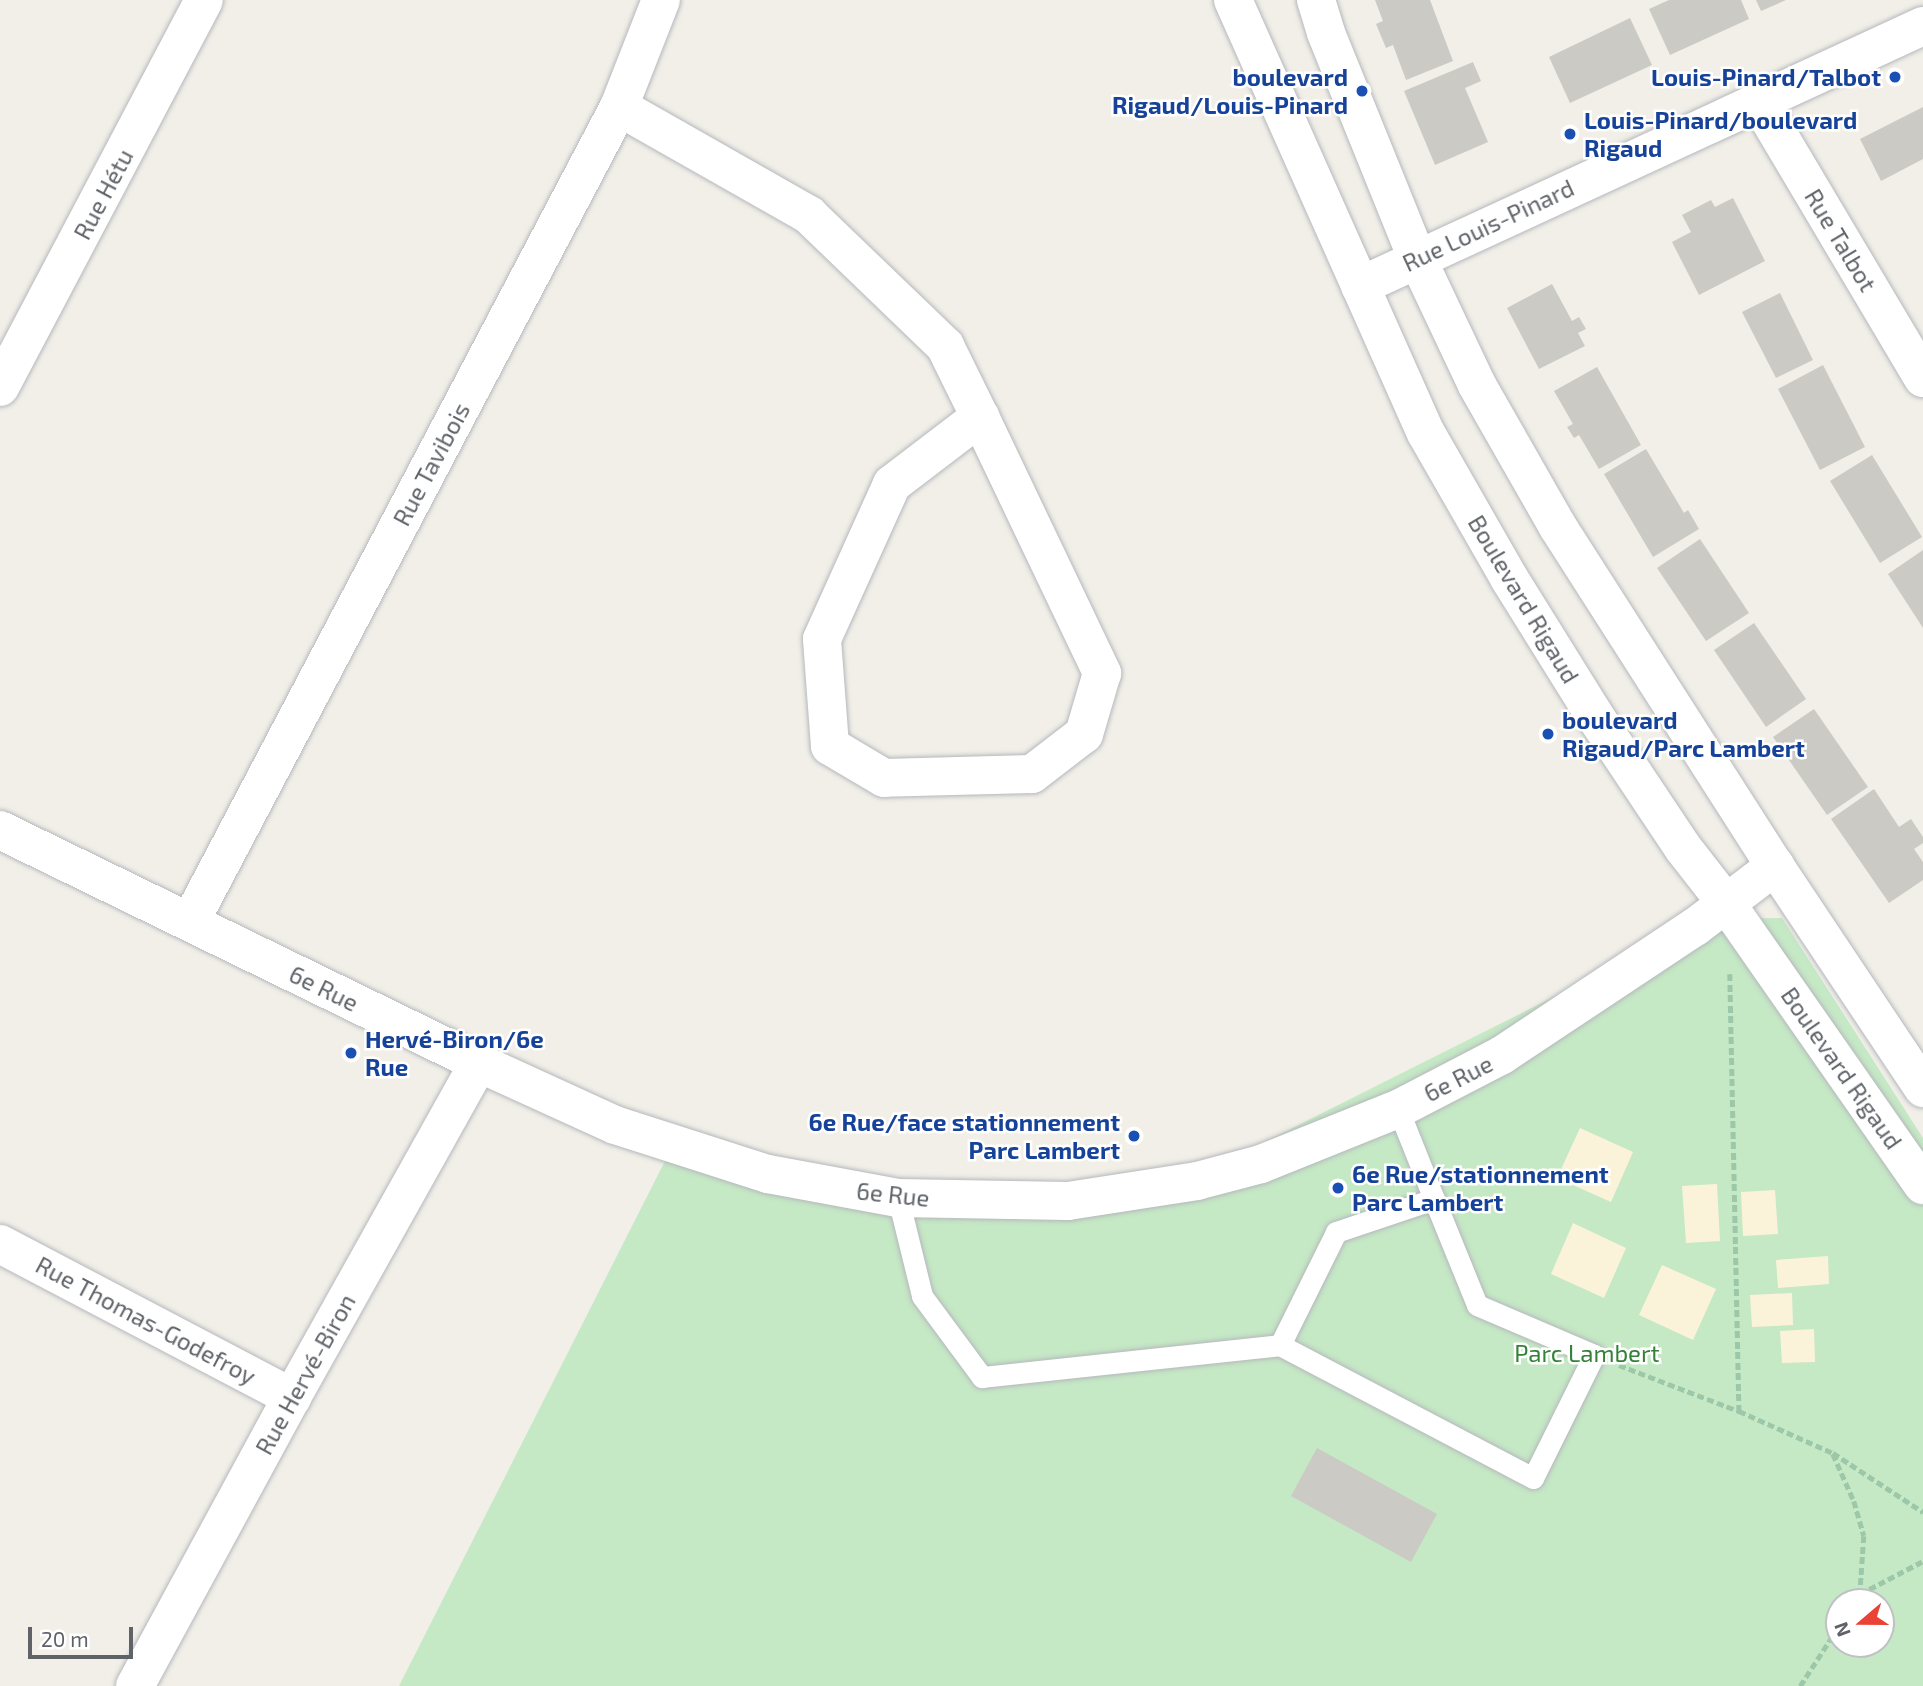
<!DOCTYPE html>
<html>
<head>
<meta charset="utf-8">
<style>
	body { margin:0 }
	#map { position:relative; width:1923px; height:1686px; overflow:hidden; background:#f1efe8; font-family:"Exo 2",sans-serif }
	div>[style] { position:absolute }
	[style*='--x'] { left:calc(var(--x)*1px); top:calc(var(--y)*1px); width:calc(var(--w)*1px); rotate:calc(var(--a)*1deg) }
	.green>* { inset:0; background:#c5e8c5 }
	.sand>* { inset:0; background:#fbf3d9 }
	.building>* { inset:0; background:#cccac5 }
	.path>* { height:4.5px; margin-top:-2.25px; transform-origin:0; background:repeating-linear-gradient(90deg,#9cc7a9 0 7px,transparent 0 10.5px) }
	.roads { filter:drop-shadow(0 0 2px #b5b8bc) drop-shadow(0 0 2px #b5b8bc) }
	.lane>* { height:21px; margin:-10.5px; padding:0 10.5px; transform-origin:10.5px; border-radius:10.5px; background:#fff }
	.street>* { height:38px; margin:-19px; padding:0 19px; transform-origin:19px; border-radius:19px; background:#fff }
	.secondary>* { height:38px; margin:-19px; padding:0 19px; transform-origin:19px; border-radius:19px; background:#fff }
	.dots>* { width:19px; height:19px; translate:-50% -50%; box-sizing:border-box; border:4px solid #fff; border-radius:50% }
	span { translate:-50% -50%; white-space:nowrap; text-align:center; line-height:1.15; -webkit-text-stroke:5px #fff; paint-order:stroke }
	.transit-label { font-size:24px; color:#164399; font-weight:700 }
	.right { translate:-100% -50%; text-align:right }
	.left { translate:0 -50%; text-align:left }
	.street-label { font-size:24px; color:#5f6368 }
	.park-label { font-size:24px; color:#348238 }
	.north { position:absolute; left:1825px; top:1588px; width:70px; height:70px; box-sizing:border-box; background:#fff; border:2px solid #bfc1c3; border-radius:50%; rotate:250deg; font-size:19px; font-weight:700; line-height:28px; text-align:center; color:#5f6368 }
	.north::after { content:''; display:block; margin:auto; width:24px; height:32px; background:#ea4335; clip-path:polygon(50% 0,100% 100%,50% 72%,0 100%) }
	.scale { position:absolute; left:28px; top:1627px; width:105px; height:32px; box-sizing:border-box; border:4px solid #5f6368; border-top:0; padding-left:9px; font-size:21px; line-height:24px; white-space:nowrap; color:#5f6368; -webkit-text-stroke:5px #fff; paint-order:stroke }
</style>
</head>
<body>
<div id="map">
	<div class="green">
		<i style="clip-path:polygon(evenodd,1782px 918px,1923px 1138px,1923px 1686px,399px 1686px,666px 1159px,909px 1211px,1167px 1191px,1709px 919px,1782px 918px,1839px 1602px,1881px 1602px,1881px 1644px,1839px 1644px,1839px 1602px)"></i>
	</div>
	<div class="sand">
		<i style="clip-path:polygon(1580px 1128px,1633px 1152px,1611px 1202px,1557px 1178px)"></i>
		<i style="clip-path:polygon(1717px 1184px,1720px 1241px,1686px 1243px,1682px 1186px)"></i>
		<i style="clip-path:polygon(1775px 1190px,1778px 1234px,1743px 1236px,1741px 1192px)"></i>
		<i style="clip-path:polygon(1573px 1223px,1626px 1248px,1604px 1298px,1551px 1274px)"></i>
		<i style="clip-path:polygon(1828px 1256px,1829px 1284px,1778px 1288px,1776px 1260px)"></i>
		<i style="clip-path:polygon(1662px 1265px,1716px 1289px,1693px 1340px,1639px 1315px)"></i>
		<i style="clip-path:polygon(1792px 1293px,1793px 1325px,1752px 1327px,1750px 1295px)"></i>
		<i style="clip-path:polygon(1814px 1329px,1815px 1362px,1782px 1363px,1780px 1331px)"></i>
	</div>
	<div class="building">
		<i style="clip-path:polygon(1375px 0,1430px 0,1453px 61px,1406px 80px,1393px 45px,1386px 48px,1376px 24px,1383px 21px)"></i>
		<i style="clip-path:polygon(1669px 0,1741px 0,1749px 19px,1670px 55px,1649px 9px)"></i>
		<i style="clip-path:polygon(1756px 0,1786px 0,1761px 11px)"></i>
		<i style="clip-path:polygon(1630px 18px,1652px 65px,1570px 103px,1549px 57px)"></i>
		<i style="clip-path:polygon(1473px 62px,1481px 81px,1465px 88px,1488px 142px,1435px 165px,1404px 91px)"></i>
		<i style="clip-path:polygon(1923px 107px,1923px 159px,1881px 181px,1860px 139px)"></i>
		<i style="clip-path:polygon(1733px 198px,1765px 261px,1699px 295px,1672px 242px,1691px 232px,1682px 215px,1711px 200px,1715px 207px)"></i>
		<i style="clip-path:polygon(1552px 284px,1572px 321px,1579px 317px,1586px 329px,1578px 333px,1585px 346px,1539px 369px,1507px 308px)"></i>
		<i style="clip-path:polygon(1780px 293px,1813px 360px,1776px 378px,1742px 312px)"></i>
		<i style="clip-path:polygon(1823px 365px,1865px 447px,1820px 470px,1778px 389px)"></i>
		<i style="clip-path:polygon(1597px 367px,1641px 445px,1599px 469px,1579px 435px,1574px 438px,1567px 427px,1573px 424px,1554px 391px)"></i>
		<i style="clip-path:polygon(1646px 449px,1684px 513px,1688px 510px,1699px 529px,1653px 557px,1604px 474px)"></i>
		<i style="clip-path:polygon(1872px 455px,1922px 537px,1880px 563px,1830px 481px)"></i>
		<i style="clip-path:polygon(1700px 539px,1749px 613px,1706px 641px,1657px 568px)"></i>
		<i style="clip-path:polygon(1923px 550px,1923px 628px,1888px 574px)"></i>
		<i style="clip-path:polygon(1754px 623px,1806px 699px,1766px 727px,1714px 650px)"></i>
		<i style="clip-path:polygon(1814px 709px,1868px 787px,1827px 815px,1773px 737px)"></i>
		<i style="clip-path:polygon(1874px 789px,1899px 827px,1911px 819px,1923px 837px,1923px 843px,1914px 849px,1923px 862px,1923px 880px,1889px 903px,1831px 819px)"></i>
		<i style="clip-path:polygon(1317px 1448px,1437px 1514px,1411px 1562px,1291px 1496px)"></i>
	</div>
	<div class="path">
		<i style="--x:1730;--y:974;--w:437;--a:88.8"></i>
		<i style="--x:1739;--y:1411;--w:103;--a:24.1"></i>
		<i style="--x:1833;--y:1453;--w:108;--a:33.2"></i>
		<i style="--x:1619;--y:1365;--w:129;--a:21"></i>
		<i style="--x:1833;--y:1454;--w:51;--a:65.9"></i>
		<i style="--x:1854;--y:1501;--w:36;--a:74"></i>
		<i style="--x:1864;--y:1536;--w:58;--a:93.9"></i>
		<i style="--x:1855;--y:1602;--w:9;--a:-58"></i>
		<i style="--x:1860;--y:1594;--w:71;--a:-27.6"></i>
		<i style="--x:1800;--y:1686;--w:72;--a:-57"></i>
	</div>
	<div class="roads">
		<div class="lane">
			<i style="--x:1398;--y:1109;--w:97;--a:68.2"></i>
			<i style="--x:1434;--y:1199;--w:114;--a:67.9"></i>
			<i style="--x:1477;--y:1305;--w:127;--a:23.1"></i>
			<i style="--x:1594;--y:1355;--w:137;--a:116.4"></i>
			<i style="--x:1533;--y:1478;--w:286;--a:-152.3"></i>
			<i style="--x:1280;--y:1345;--w:126;--a:-63.6"></i>
			<i style="--x:1336;--y:1232;--w:103;--a:-18.6"></i>
			<i style="--x:898;--y:1198;--w:101;--a:76.2"></i>
			<i style="--x:922;--y:1296;--w:101;--a:53.5"></i>
			<i style="--x:982;--y:1377;--w:300;--a:-6.1"></i>
		</div>
		<div class="street">
			<i style="--x:1759;--y:102;--w:321;--a:59.3"></i>
			<i style="--x:619;--y:107;--w:219;--a:29.6"></i>
			<i style="--x:809;--y:215;--w:189;--a:43.9"></i>
			<i style="--x:945;--y:346;--w:79;--a:63.8"></i>
			<i style="--x:980;--y:417;--w:284;--a:64.5"></i>
			<i style="--x:1102;--y:673;--w:64;--a:106.4"></i>
			<i style="--x:1084;--y:734;--w:66;--a:142.4"></i>
			<i style="--x:1032;--y:774;--w:148;--a:178.5"></i>
			<i style="--x:884;--y:778;--w:63;--a:-149.3"></i>
			<i style="--x:830;--y:746;--w:107;--a:-94.3"></i>
			<i style="--x:822;--y:639;--w:170;--a:-65.7"></i>
			<i style="--x:892;--y:484;--w:111;--a:-37.3"></i>
			<i style="--x:1360;--y:286;--w:620;--a:-24.79"></i>
			<i style="--x:0;--y:387;--w:437;--a:-62.2"></i>
			<i style="--x:190;--y:922;--w:921;--a:-62.24"></i>
			<i style="--x:619;--y:107;--w:115;--a:-68.6"></i>
			<i style="--x:0;--y:1244;--w:330;--a:27.7"></i>
			<i style="--x:135;--y:1686;--w:329;--a:-61.5"></i>
			<i style="--x:292;--y:1397;--w:383;--a:-60.8"></i>
		</div>
		<div class="secondary">
			<i style="--x:1233;--y:0;--w:474;--a:66"></i>
			<i style="--x:1426;--y:433;--w:167;--a:60.2"></i>
			<i style="--x:1509;--y:578;--w:159;--a:58.1"></i>
			<i style="--x:1593;--y:713;--w:162;--a:56.3"></i>
			<i style="--x:1683;--y:848;--w:70;--a:52"></i>
			<i style="--x:1726;--y:903;--w:344;--a:55.1"></i>
			<i style="--x:1316;--y:0;--w:34;--a:73"></i>
			<i style="--x:1326;--y:33;--w:243;--a:68"></i>
			<i style="--x:1417;--y:258;--w:140;--a:64.7"></i>
			<i style="--x:1477;--y:385;--w:163;--a:60.3"></i>
			<i style="--x:1558;--y:527;--w:403;--a:57.4"></i>
			<i style="--x:1775;--y:866;--w:267;--a:56.3"></i>
			<i style="--x:0;--y:830;--w:533;--a:25.94"></i>
			<i style="--x:479;--y:1063;--w:149;--a:24.5"></i>
			<i style="--x:615;--y:1125;--w:161;--a:17.8"></i>
			<i style="--x:768;--y:1174;--w:132;--a:10.5"></i>
			<i style="--x:898;--y:1198;--w:170;--a:1"></i>
			<i style="--x:1068;--y:1201;--w:131;--a:-8.8"></i>
			<i style="--x:1197;--y:1181;--w:66;--a:-14.9"></i>
			<i style="--x:1261;--y:1164;--w:148;--a:-21.9"></i>
			<i style="--x:1398;--y:1109;--w:117;--a:-27.4"></i>
			<i style="--x:1502;--y:1055;--w:232;--a:-33.6"></i>
			<i style="--x:1695;--y:927;--w:101;--a:-37.3"></i>
		</div>
	</div>
	<div class="dots">
		<i style="left:1895px;top:77px;background:#1a4fb4"></i>
		<i style="left:1362px;top:91px;background:#1a4fb4"></i>
		<i style="left:1570px;top:134px;background:#1a4fb4"></i>
		<i style="left:1548px;top:734px;background:#1a4fb4"></i>
		<i style="left:351px;top:1053px;background:#1a4fb4"></i>
		<i style="left:1134px;top:1136px;background:#1a4fb4"></i>
		<i style="left:1338px;top:1188px;background:#1a4fb4"></i>
	</div>
	<div class="transit-label">
		<span class="right" style="left:1348px;top:91px">boulevard<br>Rigaud/Louis-Pinard</span>
		<span class="right" style="left:1881px;top:77px">Louis-Pinard/Talbot</span>
		<span class="left" style="left:1584px;top:134px">Louis-Pinard/boulevard<br>Rigaud</span>
		<span class="left" style="left:1562px;top:734px">boulevard<br>Rigaud/Parc Lambert</span>
		<span class="left" style="left:365px;top:1053px">Hervé-Biron/6e<br>Rue</span>
		<span class="right" style="left:1120px;top:1136px">6e Rue/face stationnement<br>Parc Lambert</span>
		<span class="left" style="left:1352px;top:1188px">6e Rue/stationnement<br>Parc Lambert</span>
	</div>
	<div class="street-label">
		<span style="left:103px;top:194px;rotate:-62deg">Rue Hétu</span>
		<span style="left:1488px;top:225px;rotate:-25deg">Rue Louis-Pinard</span>
		<span style="left:1841px;top:240px;rotate:59deg">Rue Talbot</span>
		<span style="left:431px;top:464px;rotate:-62deg">Rue Tavibois</span>
		<span style="left:1524px;top:599px;rotate:59deg">Boulevard Rigaud</span>
		<span style="left:324px;top:988px;rotate:26deg">6e Rue</span>
		<span style="left:1842px;top:1068px;rotate:55deg">Boulevard Rigaud</span>
		<span style="left:1458px;top:1078px;rotate:-27deg">6e Rue</span>
		<span style="left:893px;top:1194px;rotate:6deg">6e Rue</span>
		<span style="left:146px;top:1320px;rotate:28deg">Rue Thomas-Godefroy</span>
		<span style="left:305px;top:1374px;rotate:-61deg">Rue Hervé-Biron</span>
	</div>
	<div class="park-label">
		<span style="left:1587px;top:1353px">Parc Lambert</span>
	</div>
	<div class="north">N</div>
	<div class="scale">20 m</div>
</div>
</body>
</html>
